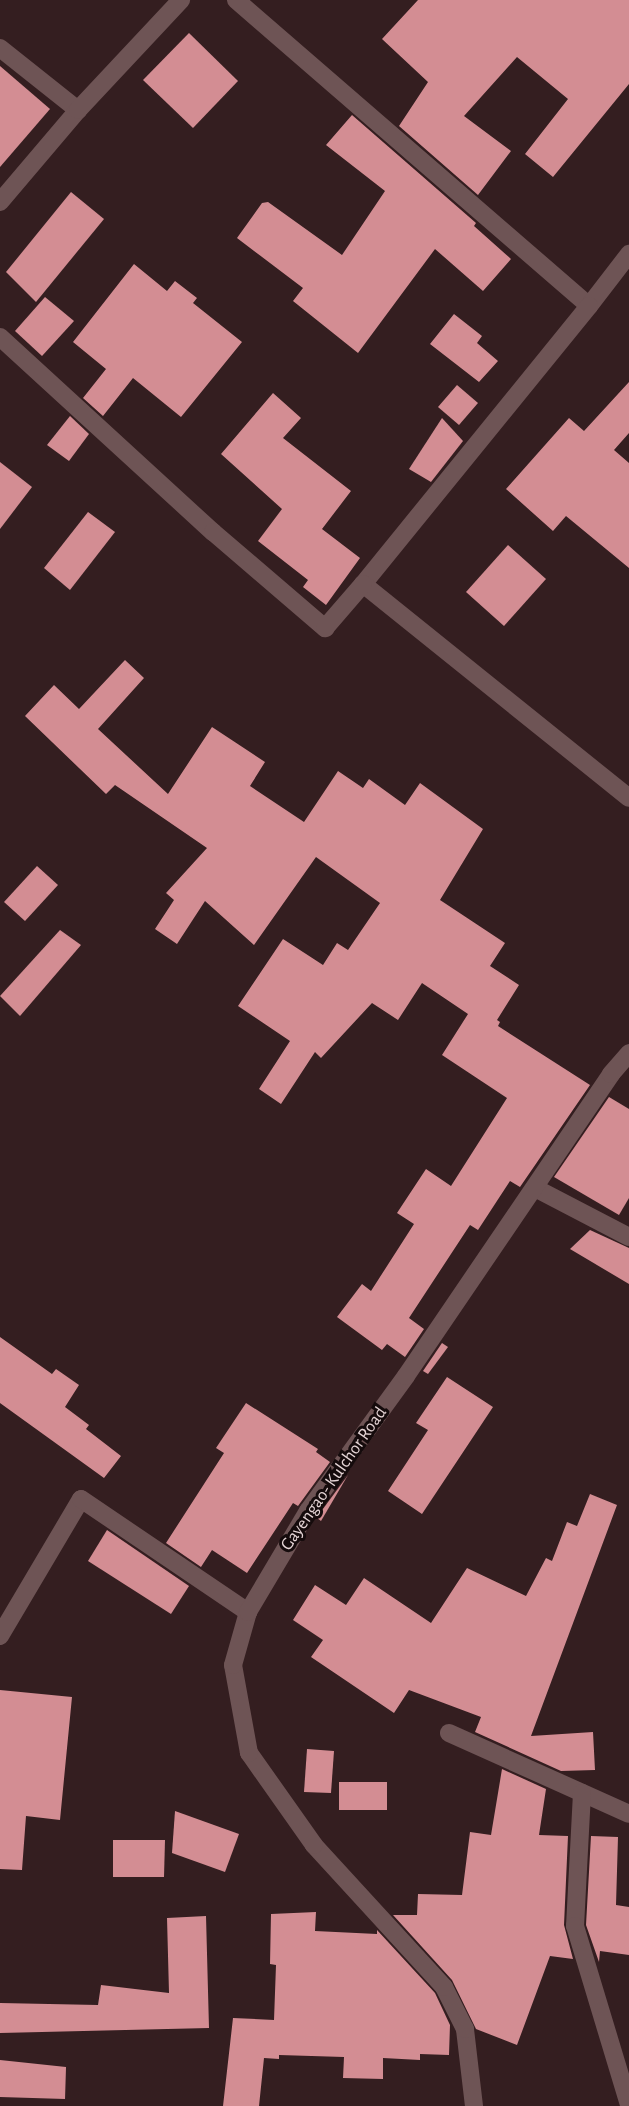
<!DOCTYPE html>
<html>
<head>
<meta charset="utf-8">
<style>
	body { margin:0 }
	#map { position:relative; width:629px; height:2106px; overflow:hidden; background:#341e20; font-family:"Alegreya Sans",sans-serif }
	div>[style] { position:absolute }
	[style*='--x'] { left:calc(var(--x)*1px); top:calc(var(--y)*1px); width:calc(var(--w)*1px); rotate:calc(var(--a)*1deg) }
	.building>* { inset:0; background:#d38d93 }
	.street>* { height:18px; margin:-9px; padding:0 9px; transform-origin:9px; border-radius:9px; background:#6e5455 }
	span { translate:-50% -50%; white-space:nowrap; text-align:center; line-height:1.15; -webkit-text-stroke:6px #150b0c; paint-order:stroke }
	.street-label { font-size:18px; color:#e5d5d6 }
</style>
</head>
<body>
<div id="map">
	<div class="building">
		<i style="clip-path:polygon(418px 0,629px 0,629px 84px,553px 177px,525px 154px,568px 99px,517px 57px,464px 116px,511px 151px,478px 195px,399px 126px,428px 82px,382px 39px)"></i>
		<i style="clip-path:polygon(189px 33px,238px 81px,193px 128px,143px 80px)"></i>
		<i style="clip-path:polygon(0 66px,50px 109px,0 167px)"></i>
		<i style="clip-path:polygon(352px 115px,476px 223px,474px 226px,511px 259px,483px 291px,435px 249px,358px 353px,293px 301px,303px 288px,237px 238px,262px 203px,268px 202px,342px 255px,385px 191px,326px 145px)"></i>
		<i style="clip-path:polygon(71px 192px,104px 219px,36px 302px,6px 272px)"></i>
		<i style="clip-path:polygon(134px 264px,167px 291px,175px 281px,197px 298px,193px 303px,242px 342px,181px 417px,133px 378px,103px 416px,83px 398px,106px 369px,73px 342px)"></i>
		<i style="clip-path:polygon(45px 297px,74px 321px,42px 356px,15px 331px)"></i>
		<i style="clip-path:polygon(454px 314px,482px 336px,477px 343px,498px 361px,479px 382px,430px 344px)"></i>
		<i style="clip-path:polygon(629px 382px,629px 433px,614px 450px,629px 463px,629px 568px,566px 516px,553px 531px,506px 489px,569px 418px,584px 431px)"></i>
		<i style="clip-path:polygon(457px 385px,478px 403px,459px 425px,438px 407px)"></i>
		<i style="clip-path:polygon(273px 393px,301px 418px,283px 438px,351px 491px,322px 529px,360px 558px,326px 605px,303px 587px,308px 580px,258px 541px,282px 509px,221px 454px)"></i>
		<i style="clip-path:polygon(70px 416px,89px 434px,69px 461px,47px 445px)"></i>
		<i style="clip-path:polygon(442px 418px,463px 441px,431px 482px,409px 469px)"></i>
		<i style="clip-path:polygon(0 462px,32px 487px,0 529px)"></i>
		<i style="clip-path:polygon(88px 512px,115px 532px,70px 590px,44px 568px)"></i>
		<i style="clip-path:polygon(508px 545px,546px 579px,504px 626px,466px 592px)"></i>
		<i style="clip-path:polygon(125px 660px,144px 678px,98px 729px,168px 794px,212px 727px,265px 762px,250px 786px,304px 822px,338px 771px,363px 788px,369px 779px,405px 805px,420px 783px,483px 829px,440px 900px,505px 943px,490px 966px,519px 985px,497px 1020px,500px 1022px,498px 1026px,590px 1085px,520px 1187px,510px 1181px,478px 1230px,470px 1225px,409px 1318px,424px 1329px,405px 1357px,387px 1344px,382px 1350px,337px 1317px,362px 1284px,371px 1291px,414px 1224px,397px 1213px,426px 1169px,451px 1186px,507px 1098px,442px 1055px,468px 1014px,422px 983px,398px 1020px,372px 1003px,321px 1058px,315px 1052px,281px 1104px,259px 1089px,290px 1041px,238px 1006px,283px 939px,323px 965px,337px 943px,348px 950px,380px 903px,316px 857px,254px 945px,205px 901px,177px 944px,155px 929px,174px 900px,166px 893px,207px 848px,115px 785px,106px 794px,25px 716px,54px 685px,79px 709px)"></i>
		<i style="clip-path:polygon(37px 866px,58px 885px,25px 921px,4px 902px)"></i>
		<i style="clip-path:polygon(60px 930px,81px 945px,20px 1016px,0 996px)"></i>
		<i style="clip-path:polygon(609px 1097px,629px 1109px,629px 1198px,619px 1215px,554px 1177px)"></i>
		<i style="clip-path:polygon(590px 1230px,629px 1248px,629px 1284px,570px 1249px)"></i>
		<i style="clip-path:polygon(0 1337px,52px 1374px,56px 1369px,79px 1385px,65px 1407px,89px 1425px,86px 1429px,121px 1456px,104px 1478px,0 1403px)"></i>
		<i style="clip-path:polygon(442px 1343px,448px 1347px,428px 1374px,423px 1371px)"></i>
		<i style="clip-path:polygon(447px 1377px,493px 1407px,422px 1514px,388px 1491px,428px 1430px,416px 1423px)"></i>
		<i style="clip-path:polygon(246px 1403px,318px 1449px,316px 1452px,330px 1462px,298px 1506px,293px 1503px,247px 1573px,212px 1550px,201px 1567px,166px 1543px,224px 1453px,216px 1448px)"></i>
		<i style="clip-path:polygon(348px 1475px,321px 1521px,317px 1518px,317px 1517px)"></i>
		<i style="clip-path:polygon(590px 1494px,617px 1505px,531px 1736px,593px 1732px,595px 1770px,561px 1771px,475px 1732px,481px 1717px,409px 1690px,394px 1713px,311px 1657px,323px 1640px,293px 1620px,315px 1585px,346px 1605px,364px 1578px,431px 1623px,467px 1568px,526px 1596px,546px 1558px,552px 1561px,567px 1522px,577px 1526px)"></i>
		<i style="clip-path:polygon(107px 1530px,189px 1586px,171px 1614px,88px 1561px)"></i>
		<i style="clip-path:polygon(0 1690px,72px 1697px,60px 1820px,26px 1816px,22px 1870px,0 1869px)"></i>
		<i style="clip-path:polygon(307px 1749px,334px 1751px,331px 1793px,304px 1792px)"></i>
		<i style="clip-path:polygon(502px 1769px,546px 1789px,539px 1835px,568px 1836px,564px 1925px,573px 1959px,550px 1956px,517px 2045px,476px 2029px,452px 1980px,393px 1915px,417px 1915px,418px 1894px,462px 1895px,470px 1832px,491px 1835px)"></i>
		<i style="clip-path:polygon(339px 1782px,387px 1782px,387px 1810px,339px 1810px)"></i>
		<i style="clip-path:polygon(175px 1811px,239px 1834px,225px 1872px,172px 1853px)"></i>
		<i style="clip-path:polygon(591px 1836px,618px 1837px,616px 1905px,629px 1907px,629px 1955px,600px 1951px,599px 1962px,586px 1925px)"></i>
		<i style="clip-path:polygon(113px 1840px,165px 1840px,164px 1877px,113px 1877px)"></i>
		<i style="clip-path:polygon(316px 1912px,315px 1931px,377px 1934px,377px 1930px,435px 1993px,450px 2025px,449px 2055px,420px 2054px,420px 2060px,383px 2058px,383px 2079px,343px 2078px,344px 2057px,279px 2055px,279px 2059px,264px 2058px,259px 2106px,223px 2106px,233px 2018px,274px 2020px,276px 1965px,270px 1964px,271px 1914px)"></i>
		<i style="clip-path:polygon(206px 1916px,209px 2028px,0 2033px,0 2003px,98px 2005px,101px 1985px,169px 1993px,167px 1918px)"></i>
		<i style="clip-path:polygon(0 2060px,66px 2067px,65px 2099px,0 2097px)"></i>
	</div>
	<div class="street">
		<i style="--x:236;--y:0;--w:467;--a:40.9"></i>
		<i style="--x:589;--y:306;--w:66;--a:-52.4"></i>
		<i style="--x:0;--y:48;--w:100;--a:38.5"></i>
		<i style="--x:0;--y:202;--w:121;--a:-49.7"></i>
		<i style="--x:78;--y:110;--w:151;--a:-46.9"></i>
		<i style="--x:589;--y:306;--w:358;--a:129.1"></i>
		<i style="--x:363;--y:584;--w:341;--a:38.8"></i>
		<i style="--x:0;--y:337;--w:289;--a:42.5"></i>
		<i style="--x:213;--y:532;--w:148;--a:40.6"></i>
		<i style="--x:325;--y:628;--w:58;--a:-49.2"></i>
		<i style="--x:535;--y:1188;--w:106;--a:27.5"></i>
		<i style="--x:0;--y:1636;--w:159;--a:-59.4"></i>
		<i style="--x:81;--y:1499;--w:202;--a:34.1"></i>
		<i style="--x:449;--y:1733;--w:197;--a:24.2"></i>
		<i style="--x:582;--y:1793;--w:133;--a:93"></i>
		<i style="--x:575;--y:1926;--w:187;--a:73.2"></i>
		<i style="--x:474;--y:2106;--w:78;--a:-96.7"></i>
		<i style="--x:465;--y:2029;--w:47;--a:-116.6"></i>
		<i style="--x:444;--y:1987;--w:193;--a:-132.5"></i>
		<i style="--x:314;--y:1845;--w:113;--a:-125.2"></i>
		<i style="--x:249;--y:1753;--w:89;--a:-100.3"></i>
		<i style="--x:233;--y:1665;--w:55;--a:-74.2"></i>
		<i style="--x:248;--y:1612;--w:117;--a:-59.3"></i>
		<i style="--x:308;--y:1511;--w:167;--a:-54"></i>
		<i style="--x:406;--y:1376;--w:365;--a:-55.8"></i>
		<i style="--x:611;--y:1074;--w:28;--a:-49"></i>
	</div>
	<div class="street-label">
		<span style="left:334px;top:1479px;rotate:-55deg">Gayengao- Kulchor Road</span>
	</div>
</div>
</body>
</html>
